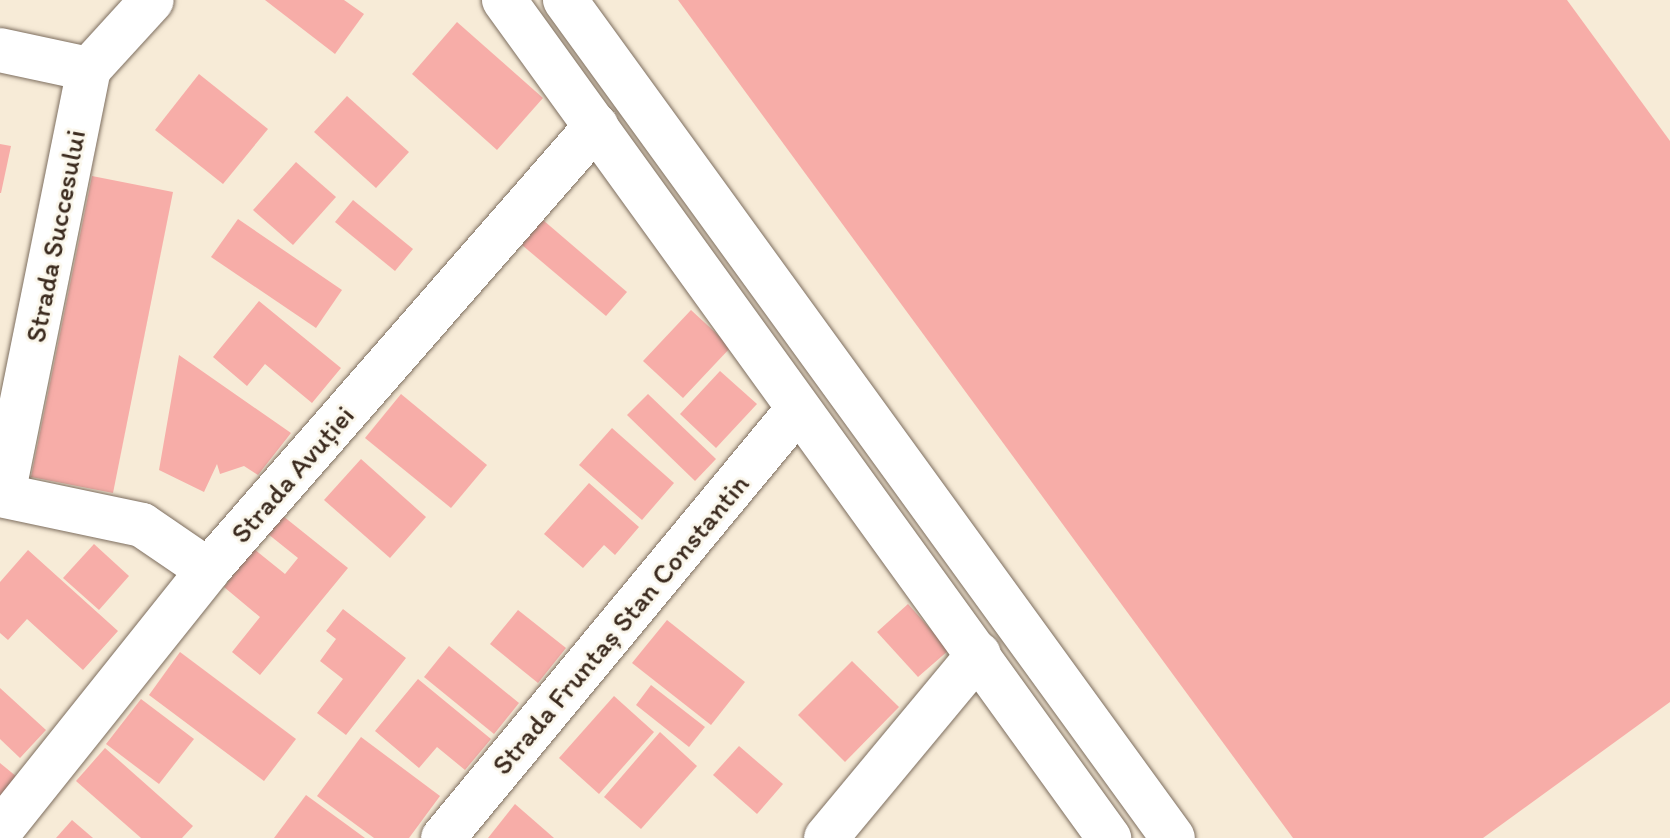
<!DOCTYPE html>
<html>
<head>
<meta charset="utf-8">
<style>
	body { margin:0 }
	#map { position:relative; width:1670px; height:838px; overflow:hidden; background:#f7ebd7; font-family:Itim,sans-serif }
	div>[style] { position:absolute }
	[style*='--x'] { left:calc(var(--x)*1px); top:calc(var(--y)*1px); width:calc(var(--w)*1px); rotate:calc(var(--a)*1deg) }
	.building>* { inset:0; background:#f7ada8 }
	.roads { filter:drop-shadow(0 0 2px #7d6e5f) drop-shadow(0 0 2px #7d6e5f) }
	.minor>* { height:44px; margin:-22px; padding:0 22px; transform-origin:22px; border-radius:22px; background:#fff }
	span { translate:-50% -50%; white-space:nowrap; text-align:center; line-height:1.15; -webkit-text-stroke:6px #fbf7ec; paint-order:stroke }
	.street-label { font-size:28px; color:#3b2a1e }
</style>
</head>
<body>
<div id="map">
	<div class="building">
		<i style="clip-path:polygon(265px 0,344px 0,364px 14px,335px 54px)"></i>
		<i style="clip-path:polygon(678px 0,1567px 0,1670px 141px,1670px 702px,1483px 838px,1293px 838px)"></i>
		<i style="clip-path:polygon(457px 22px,543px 98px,497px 150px,412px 74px)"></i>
		<i style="clip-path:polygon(199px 74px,268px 129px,223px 184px,155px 130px)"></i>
		<i style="clip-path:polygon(347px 96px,409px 152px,376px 188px,314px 132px)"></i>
		<i style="clip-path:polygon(0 144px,11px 146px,1px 193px,0 193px)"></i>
		<i style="clip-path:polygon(296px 162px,336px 197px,293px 245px,253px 210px)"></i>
		<i style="clip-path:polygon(92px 176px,173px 192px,113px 493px,31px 477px)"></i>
		<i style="clip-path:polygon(353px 200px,413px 249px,395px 271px,335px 222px)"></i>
		<i style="clip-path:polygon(238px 219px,342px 290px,316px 328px,211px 257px)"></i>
		<i style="clip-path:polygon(543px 220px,627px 292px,606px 316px,522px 245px)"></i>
		<i style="clip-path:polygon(259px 301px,341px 368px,312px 403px,265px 364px,247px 386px,213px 357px)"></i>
		<i style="clip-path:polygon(691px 310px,731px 347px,683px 398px,643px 361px)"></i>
		<i style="clip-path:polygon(179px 355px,291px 433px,258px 475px,244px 466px,220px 474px,217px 464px,204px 492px,159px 470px)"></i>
		<i style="clip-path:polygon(720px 371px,757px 404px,716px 448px,680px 414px)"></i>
		<i style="clip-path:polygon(401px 394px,487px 465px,451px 508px,365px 438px)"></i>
		<i style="clip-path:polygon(648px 394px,716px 459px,695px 481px,627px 415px)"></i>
		<i style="clip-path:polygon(612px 428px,674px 483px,642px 520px,579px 465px)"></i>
		<i style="clip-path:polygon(361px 459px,426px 517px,390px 558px,324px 500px)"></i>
		<i style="clip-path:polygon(589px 483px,639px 527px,615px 555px,604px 545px,583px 568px,544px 534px)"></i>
		<i style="clip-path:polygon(283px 516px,348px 568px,260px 675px,232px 652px,260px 617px,224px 587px,254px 549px,285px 574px,298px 558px,268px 534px)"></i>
		<i style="clip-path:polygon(94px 544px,129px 576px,99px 610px,63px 578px)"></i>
		<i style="clip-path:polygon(28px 550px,118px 631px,83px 670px,27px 619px,8px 640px,0 633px,0 582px)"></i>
		<i style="clip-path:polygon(908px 604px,949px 650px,918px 677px,877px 632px)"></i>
		<i style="clip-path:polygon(343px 609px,406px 658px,346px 735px,317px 713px,343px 679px,320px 661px,336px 639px,326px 631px)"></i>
		<i style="clip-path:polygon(518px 610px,566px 648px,538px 683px,490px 644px)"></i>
		<i style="clip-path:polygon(667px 620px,745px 682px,711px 725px,632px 663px)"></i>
		<i style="clip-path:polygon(449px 646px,519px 703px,494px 734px,424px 677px)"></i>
		<i style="clip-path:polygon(180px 652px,296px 739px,264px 781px,149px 695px)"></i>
		<i style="clip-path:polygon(852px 661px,899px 707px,845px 762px,798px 715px)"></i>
		<i style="clip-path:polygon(418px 679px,491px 739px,465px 770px,437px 747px,419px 768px,375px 731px)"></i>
		<i style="clip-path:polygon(651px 685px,705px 727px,689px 747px,636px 705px)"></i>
		<i style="clip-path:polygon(0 688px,46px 730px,20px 758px,0 739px)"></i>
		<i style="clip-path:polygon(614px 696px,654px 732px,599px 794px,559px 758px)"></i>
		<i style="clip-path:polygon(141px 699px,194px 739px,159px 784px,106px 744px)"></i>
		<i style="clip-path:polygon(660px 732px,697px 766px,641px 829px,604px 797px)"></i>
		<i style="clip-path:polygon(361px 737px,440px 796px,409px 838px,374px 838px,317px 796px)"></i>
		<i style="clip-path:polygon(739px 746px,783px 784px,757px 814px,713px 775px)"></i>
		<i style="clip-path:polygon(105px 748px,193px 826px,182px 838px,141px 838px,76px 781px)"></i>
		<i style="clip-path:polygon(0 763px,17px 777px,0 797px)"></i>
		<i style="clip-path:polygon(306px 795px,365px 838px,274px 838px)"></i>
		<i style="clip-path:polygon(515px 804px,554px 838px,488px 838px)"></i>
		<i style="clip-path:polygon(72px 820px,93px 838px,56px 838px)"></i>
	</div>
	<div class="roads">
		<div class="minor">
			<i style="--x:504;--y:0;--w:1034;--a:54.17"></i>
			<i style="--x:565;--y:0;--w:1035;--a:54.04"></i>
			<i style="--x:0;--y:50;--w:91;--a:12.1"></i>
			<i style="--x:0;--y:495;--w:145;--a:11.9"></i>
			<i style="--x:142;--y:525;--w:80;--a:34.3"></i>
			<i style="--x:3;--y:495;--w:435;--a:-78.6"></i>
			<i style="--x:89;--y:69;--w:93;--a:-47.6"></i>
			<i style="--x:0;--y:831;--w:334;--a:-51.4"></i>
			<i style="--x:208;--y:570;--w:590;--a:-48.85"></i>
			<i style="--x:443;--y:838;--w:557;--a:-50.39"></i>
			<i style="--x:826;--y:838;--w:239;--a:-50.3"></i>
		</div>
	</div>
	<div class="street-label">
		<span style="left:55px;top:236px;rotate:-79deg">Strada Succesului</span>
		<span style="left:292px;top:474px;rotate:-49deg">Strada Avuției</span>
		<span style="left:620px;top:624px;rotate:-50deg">Strada Fruntaș Stan Constantin</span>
	</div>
</div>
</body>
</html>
